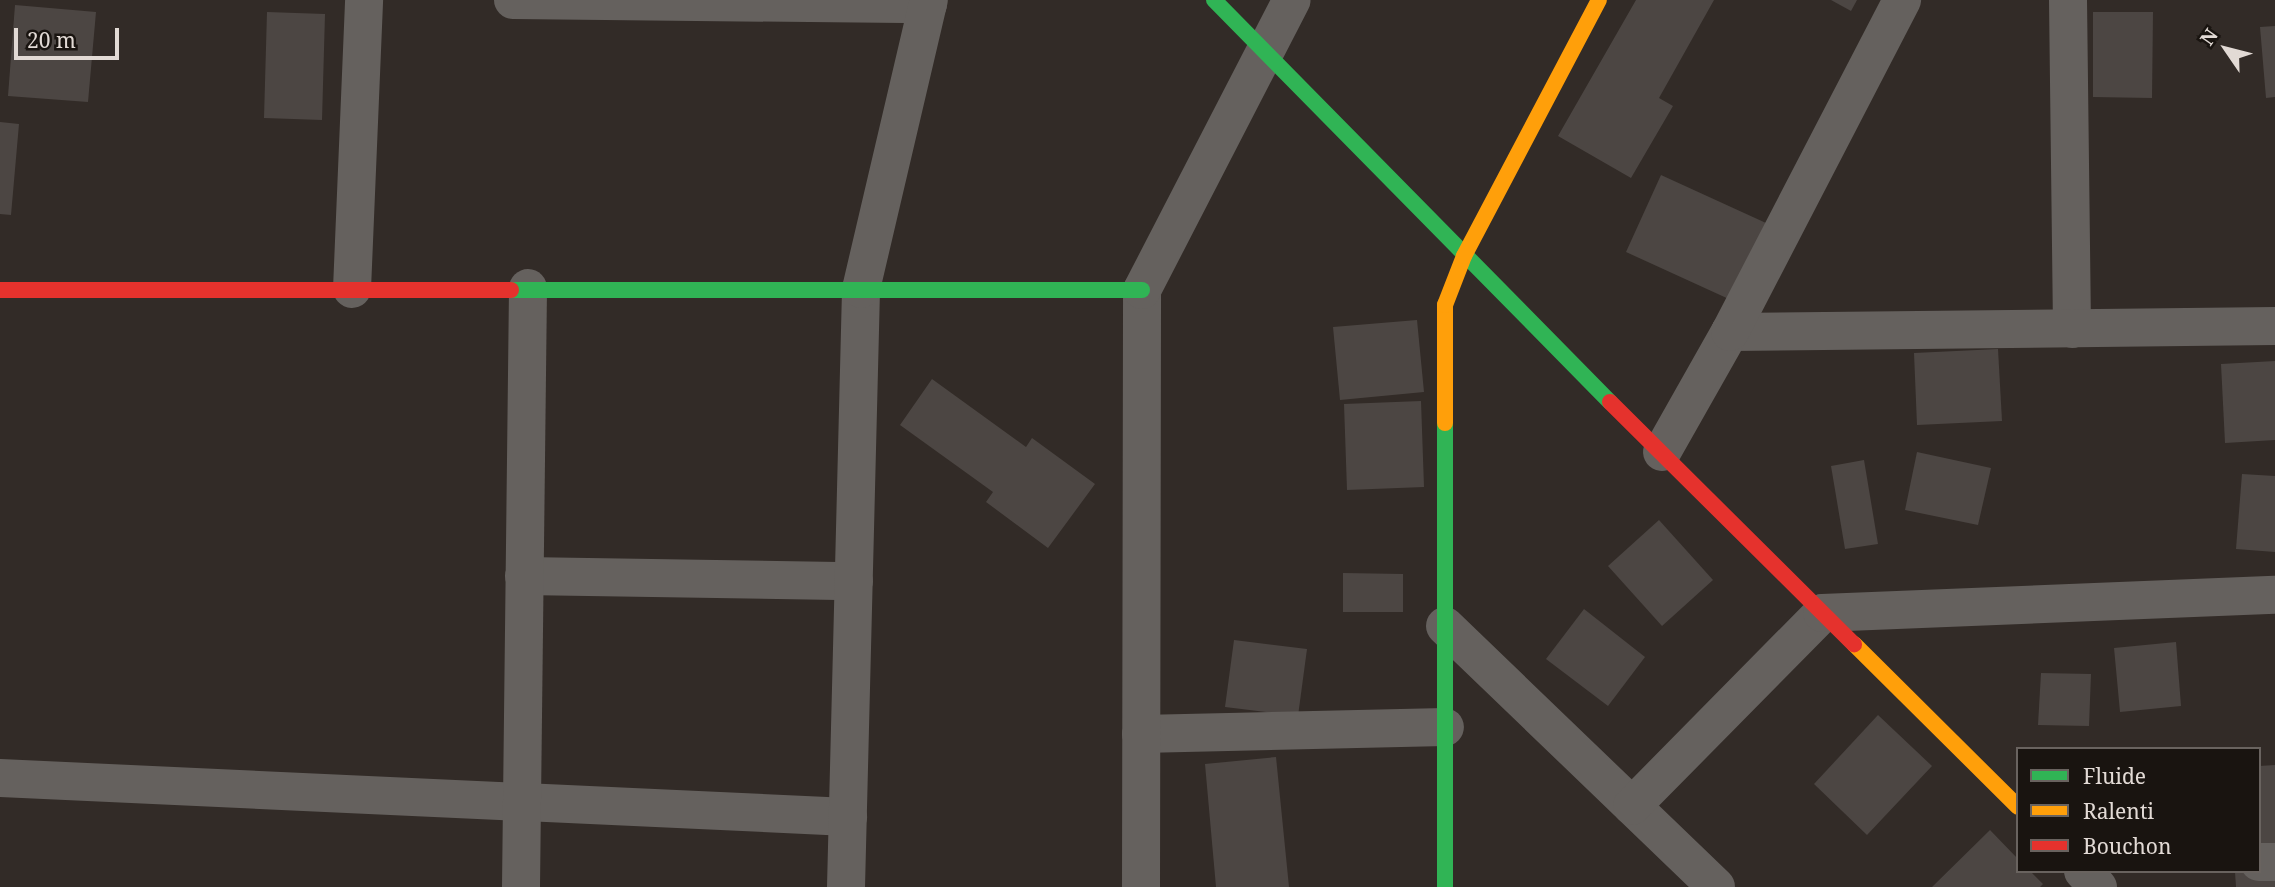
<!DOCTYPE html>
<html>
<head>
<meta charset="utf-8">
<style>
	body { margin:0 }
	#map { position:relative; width:2275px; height:887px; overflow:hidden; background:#322b27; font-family:"Noto Serif",serif }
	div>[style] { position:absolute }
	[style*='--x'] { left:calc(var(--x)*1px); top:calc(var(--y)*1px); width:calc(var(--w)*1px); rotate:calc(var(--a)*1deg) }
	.building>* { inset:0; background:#4c4643 }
	.street>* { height:38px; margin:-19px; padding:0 19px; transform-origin:19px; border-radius:19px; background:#65615e }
	.fast>* { height:16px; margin:-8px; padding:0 8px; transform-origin:8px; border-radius:8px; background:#30b455 }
	.slow>* { height:16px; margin:-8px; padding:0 8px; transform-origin:8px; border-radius:8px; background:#ff9f0a }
	.jam>* { height:16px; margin:-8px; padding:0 8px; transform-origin:8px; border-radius:8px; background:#e5322d }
	span { translate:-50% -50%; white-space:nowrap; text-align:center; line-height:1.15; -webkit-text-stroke:5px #191410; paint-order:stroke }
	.legend { position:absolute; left:2016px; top:747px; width:245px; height:126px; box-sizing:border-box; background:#191410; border:2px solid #69635f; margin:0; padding:9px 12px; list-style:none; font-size:21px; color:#e2dad5 }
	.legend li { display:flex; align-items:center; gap:14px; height:35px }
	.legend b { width:35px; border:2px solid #69635f }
	.north { position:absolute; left:2191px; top:14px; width:70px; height:70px; -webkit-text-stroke:5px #191410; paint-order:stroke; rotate:305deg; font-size:19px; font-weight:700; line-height:28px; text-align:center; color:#e2dad5 }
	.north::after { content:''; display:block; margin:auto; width:24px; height:32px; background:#e2dad5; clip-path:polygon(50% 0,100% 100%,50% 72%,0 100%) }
	.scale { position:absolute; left:14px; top:28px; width:105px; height:32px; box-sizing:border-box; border:4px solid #e2dad5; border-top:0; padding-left:9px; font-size:21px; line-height:24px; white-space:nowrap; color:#e2dad5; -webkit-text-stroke:5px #191410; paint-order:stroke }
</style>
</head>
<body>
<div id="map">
	<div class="building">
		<i style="clip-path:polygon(1636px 0,1714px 0,1659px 98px,1673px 106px,1631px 178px,1558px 136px)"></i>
		<i style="clip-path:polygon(1831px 0,1857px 0,1851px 11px)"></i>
		<i style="clip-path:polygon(15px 5px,96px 12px,88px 102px,8px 96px)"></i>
		<i style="clip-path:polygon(267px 12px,325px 14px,322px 120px,264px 118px)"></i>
		<i style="clip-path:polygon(2093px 12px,2153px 12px,2152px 98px,2093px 97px)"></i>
		<i style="clip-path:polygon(2275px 26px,2275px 97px,2266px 98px,2260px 27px)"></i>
		<i style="clip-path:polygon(0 122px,19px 124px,11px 215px,0 214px)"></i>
		<i style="clip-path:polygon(1661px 175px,1766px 223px,1731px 300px,1626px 252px)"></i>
		<i style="clip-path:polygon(1417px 320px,1424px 392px,1340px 400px,1333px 327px)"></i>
		<i style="clip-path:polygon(1998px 349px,2002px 421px,1917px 425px,1914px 353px)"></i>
		<i style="clip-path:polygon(2275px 361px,2275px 440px,2225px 443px,2221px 364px)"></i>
		<i style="clip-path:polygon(932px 379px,1026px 447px,1032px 438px,1095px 484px,1048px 548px,986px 502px,993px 492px,900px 425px)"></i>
		<i style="clip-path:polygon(1421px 401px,1424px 487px,1347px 490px,1344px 404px)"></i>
		<i style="clip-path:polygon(1917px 452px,1991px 468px,1978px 525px,1905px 510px)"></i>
		<i style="clip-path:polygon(1864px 460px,1878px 544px,1845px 549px,1831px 466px)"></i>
		<i style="clip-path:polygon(2242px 474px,2275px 476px,2275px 552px,2236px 549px)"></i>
		<i style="clip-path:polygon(1659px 520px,1713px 580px,1662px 626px,1608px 566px)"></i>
		<i style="clip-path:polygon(1343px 573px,1403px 574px,1403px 612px,1343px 612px)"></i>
		<i style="clip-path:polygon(1584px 609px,1645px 657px,1608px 706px,1546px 659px)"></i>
		<i style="clip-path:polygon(1234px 640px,1307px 649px,1298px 716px,1225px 707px)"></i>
		<i style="clip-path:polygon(2176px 642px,2181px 706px,2120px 712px,2114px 648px)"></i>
		<i style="clip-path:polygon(2041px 673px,2091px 674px,2089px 726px,2038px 725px)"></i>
		<i style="clip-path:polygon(1878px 715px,1932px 766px,1867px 835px,1814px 784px)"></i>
		<i style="clip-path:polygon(1276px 757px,1289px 887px,1216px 887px,1205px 764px)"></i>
		<i style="clip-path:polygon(2275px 765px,2275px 843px,2259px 843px,2259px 766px)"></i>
		<i style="clip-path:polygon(1990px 830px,2018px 859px,2018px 871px,2030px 871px,2043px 884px,2040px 887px,1932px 887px)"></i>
		<i style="clip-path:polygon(2275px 869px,2275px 887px,2236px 887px,2235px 872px)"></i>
	</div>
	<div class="street">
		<i style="--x:513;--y:0;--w:415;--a:0.6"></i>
		<i style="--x:2068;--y:0;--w:329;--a:89.3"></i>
		<i style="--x:352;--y:289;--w:289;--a:-87.6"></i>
		<i style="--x:1730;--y:332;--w:545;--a:-0.63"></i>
		<i style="--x:1662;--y:452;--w:138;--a:-60.5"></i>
		<i style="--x:1730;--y:332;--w:374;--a:-62.6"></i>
		<i style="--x:524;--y:576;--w:330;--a:0.9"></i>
		<i style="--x:1445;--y:626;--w:376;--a:43.9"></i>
		<i style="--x:1141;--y:734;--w:304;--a:-1.3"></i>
		<i style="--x:0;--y:778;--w:849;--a:2.63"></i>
		<i style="--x:1632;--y:806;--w:271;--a:-45.4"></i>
		<i style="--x:1822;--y:613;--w:453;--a:-2.3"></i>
		<i style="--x:2259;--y:862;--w:16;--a:0"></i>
		<i style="--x:2083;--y:871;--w:22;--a:47"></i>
		<i style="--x:521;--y:887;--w:599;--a:-89.33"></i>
		<i style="--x:846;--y:887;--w:598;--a:-88.56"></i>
		<i style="--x:861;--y:289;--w:297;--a:-76.8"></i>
		<i style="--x:1141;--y:887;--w:597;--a:-89.9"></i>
		<i style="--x:1142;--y:290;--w:326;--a:-62.7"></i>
	</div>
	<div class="fast">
		<i style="--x:1214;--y:0;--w:564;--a:45.43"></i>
		<i style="--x:511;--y:290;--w:631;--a:0"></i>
		<i style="--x:1445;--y:423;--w:464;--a:90"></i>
	</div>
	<div class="slow">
		<i style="--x:1445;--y:423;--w:118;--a:-90"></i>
		<i style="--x:1445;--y:305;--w:53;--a:-68.8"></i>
		<i style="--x:1464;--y:256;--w:289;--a:-62.2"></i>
		<i style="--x:1854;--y:644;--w:231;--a:44.8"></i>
	</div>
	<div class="jam">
		<i style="--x:0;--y:290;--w:511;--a:0"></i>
		<i style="--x:1610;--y:402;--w:344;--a:44.8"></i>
	</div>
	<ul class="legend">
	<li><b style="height:9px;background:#30b455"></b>Fluide</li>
	<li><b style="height:9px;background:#ff9f0a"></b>Ralenti</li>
	<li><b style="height:9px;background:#e5322d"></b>Bouchon</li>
	</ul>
	<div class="north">N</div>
	<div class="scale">20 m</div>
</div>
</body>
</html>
